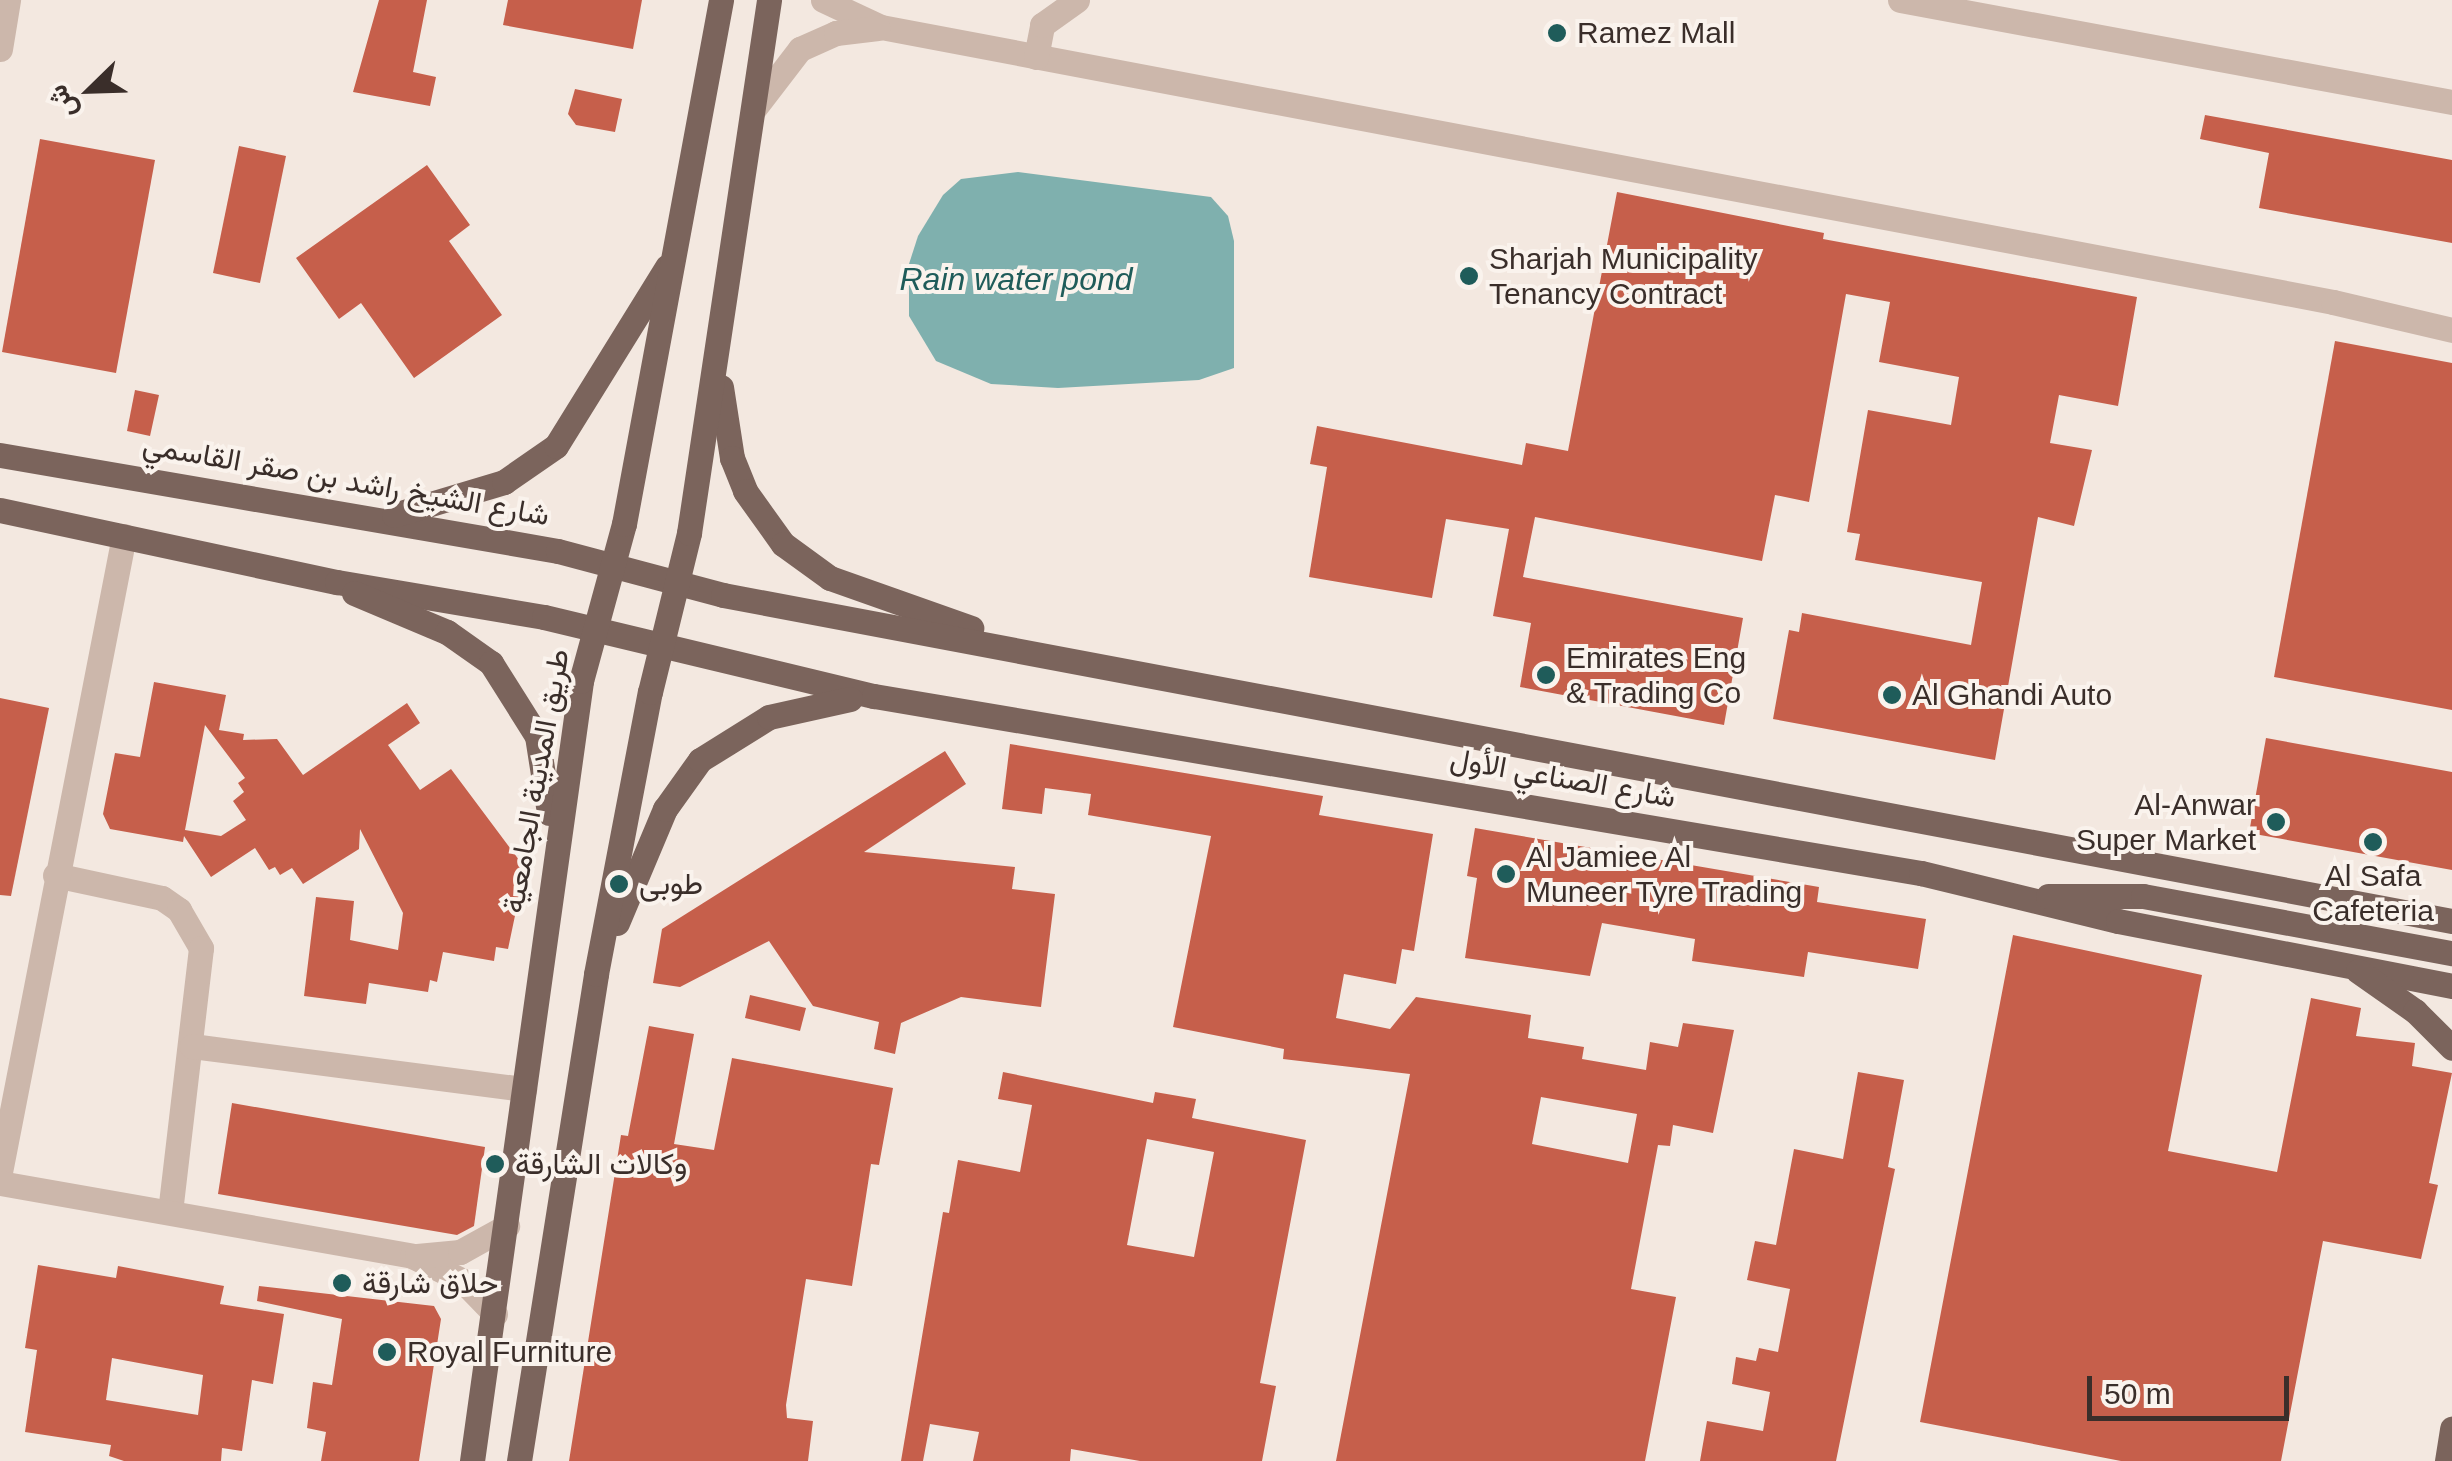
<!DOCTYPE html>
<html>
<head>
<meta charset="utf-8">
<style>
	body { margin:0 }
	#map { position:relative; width:2452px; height:1461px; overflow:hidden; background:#f3e8e0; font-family:Arial,Vazirmatn,sans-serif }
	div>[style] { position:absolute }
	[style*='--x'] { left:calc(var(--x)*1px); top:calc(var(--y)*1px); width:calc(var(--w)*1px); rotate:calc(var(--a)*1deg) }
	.water>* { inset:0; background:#7fb0ae }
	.building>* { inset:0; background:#c65f4b }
	.minor>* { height:25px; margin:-12.5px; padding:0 12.5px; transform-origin:12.5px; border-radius:12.5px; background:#ccb7ab }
	.major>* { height:25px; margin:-12.5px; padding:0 12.5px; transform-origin:12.5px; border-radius:12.5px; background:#7b645c }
	.dots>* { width:28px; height:28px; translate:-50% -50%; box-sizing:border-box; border:5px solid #faf3ed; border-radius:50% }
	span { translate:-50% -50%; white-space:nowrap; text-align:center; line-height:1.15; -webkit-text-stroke:8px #faf3ed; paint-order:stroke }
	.poi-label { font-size:30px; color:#3a2e2a }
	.left { translate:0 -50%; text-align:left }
	.right { translate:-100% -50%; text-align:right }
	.street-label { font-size:30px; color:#3a2e2a }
	.water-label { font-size:32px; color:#1f5c5a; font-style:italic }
	.north { position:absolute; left:40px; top:40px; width:100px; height:100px; -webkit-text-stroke:8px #faf3ed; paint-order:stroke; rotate:247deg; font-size:28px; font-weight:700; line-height:40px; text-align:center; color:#3a2e2a }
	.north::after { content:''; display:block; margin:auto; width:35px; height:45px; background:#3a2e2a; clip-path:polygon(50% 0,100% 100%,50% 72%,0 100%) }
	.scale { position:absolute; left:2087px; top:1376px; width:202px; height:45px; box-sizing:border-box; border:5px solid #3a2e2a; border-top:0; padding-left:12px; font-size:30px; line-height:35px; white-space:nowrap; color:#3a2e2a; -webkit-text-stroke:8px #faf3ed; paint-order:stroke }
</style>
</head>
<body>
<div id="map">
	<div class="water">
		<i style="clip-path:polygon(1018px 172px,1211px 197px,1228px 216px,1234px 241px,1234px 368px,1199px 380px,1058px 388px,991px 384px,936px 361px,909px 316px,909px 264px,918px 236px,943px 195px,961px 179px)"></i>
	</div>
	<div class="building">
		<i style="clip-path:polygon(379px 0,427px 0,413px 72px,436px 77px,430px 106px,353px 92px)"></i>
		<i style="clip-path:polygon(508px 0,642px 0,633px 49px,503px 25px)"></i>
		<i style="clip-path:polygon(575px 89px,622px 99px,615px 132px,576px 125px,568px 114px)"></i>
		<i style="clip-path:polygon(2205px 115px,2452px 160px,2452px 243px,2259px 208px,2269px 153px,2200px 139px)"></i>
		<i style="clip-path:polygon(40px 139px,155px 160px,116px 373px,2px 352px)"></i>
		<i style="clip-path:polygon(239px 146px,286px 156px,260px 283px,213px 273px)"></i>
		<i style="clip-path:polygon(427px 165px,470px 225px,449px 241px,502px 315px,414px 378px,361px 303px,339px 319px,296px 258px)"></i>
		<i style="clip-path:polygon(1617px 192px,1824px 233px,1823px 239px,2137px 297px,2118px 406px,2059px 395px,2050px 443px,2092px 450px,2074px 526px,2038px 517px,1995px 760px,1773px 719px,1789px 630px,1799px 632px,1802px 613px,1971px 645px,1982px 582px,1855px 560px,1860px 534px,1847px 532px,1868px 410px,1951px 425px,1959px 377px,1879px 362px,1890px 302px,1846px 294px,1809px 502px,1775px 495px,1762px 561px,1535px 517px,1523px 577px,1743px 618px,1724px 725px,1520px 687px,1531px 623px,1493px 616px,1509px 529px,1446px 519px,1432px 598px,1309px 577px,1327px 467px,1310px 464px,1317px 426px,1522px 465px,1526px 443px,1568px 451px)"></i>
		<i style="clip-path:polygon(2335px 341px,2452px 363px,2452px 710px,2274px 677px)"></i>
		<i style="clip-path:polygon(135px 390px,159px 395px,150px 436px,127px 431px)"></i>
		<i style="clip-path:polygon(evenodd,154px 682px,226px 695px,219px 730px,244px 734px,243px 740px,277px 739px,303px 775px,407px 703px,420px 723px,388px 745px,420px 790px,451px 769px,525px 868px,508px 949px,496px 947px,494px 961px,443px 952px,437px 982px,430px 980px,428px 992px,369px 983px,366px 1004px,304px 996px,316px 897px,354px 901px,350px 940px,398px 950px,403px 913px,360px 829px,359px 849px,303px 884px,292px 868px,280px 875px,275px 867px,269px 870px,255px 848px,211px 877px,184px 836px,183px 842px,110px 829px,103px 814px,115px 753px,140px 757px,154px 682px,205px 725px,245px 778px,238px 783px,244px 792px,233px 801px,246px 820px,221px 836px,185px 830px,205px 725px)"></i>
		<i style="clip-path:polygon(0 698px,49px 708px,11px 896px,0 895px)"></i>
		<i style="clip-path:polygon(2266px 738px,2452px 772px,2452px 870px,2249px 833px)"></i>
		<i style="clip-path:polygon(evenodd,1010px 744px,1323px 796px,1319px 815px,1433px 834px,1414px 951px,1402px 949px,1396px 984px,1344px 974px,1336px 1018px,1390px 1029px,1416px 997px,1531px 1015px,1528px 1038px,1584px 1047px,1582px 1059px,1646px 1070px,1650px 1042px,1678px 1047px,1683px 1023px,1734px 1030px,1713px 1133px,1673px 1125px,1670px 1146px,1658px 1145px,1631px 1289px,1676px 1297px,1645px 1461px,1336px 1461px,1410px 1074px,1283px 1059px,1284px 1049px,1173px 1027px,1211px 836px,1088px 815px,1091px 794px,1045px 788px,1042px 814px,1002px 809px,1010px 744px,1541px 1097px,1637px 1114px,1628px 1163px,1532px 1144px,1541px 1097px)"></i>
		<i style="clip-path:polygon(945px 751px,966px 784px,864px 852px,1015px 867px,1012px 889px,1055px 894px,1041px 1007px,961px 997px,901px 1023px,895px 1054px,874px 1049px,879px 1022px,813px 1006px,769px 941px,680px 987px,653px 983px,662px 929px)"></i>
		<i style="clip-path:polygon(1475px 828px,1819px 887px,1817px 902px,1926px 919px,1918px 969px,1808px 952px,1804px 977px,1692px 961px,1695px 939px,1602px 923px,1590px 976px,1465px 958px,1477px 878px,1467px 876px)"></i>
		<i style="clip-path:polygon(2013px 935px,2202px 975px,2168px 1151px,2277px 1172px,2311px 998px,2361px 1008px,2356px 1036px,2415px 1043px,2412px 1066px,2452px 1073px,2429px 1183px,2438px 1185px,2421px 1259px,2323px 1241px,2281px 1461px,2121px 1461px,1920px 1422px)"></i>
		<i style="clip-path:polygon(750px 995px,806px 1008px,800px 1031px,745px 1018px)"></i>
		<i style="clip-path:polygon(649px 1026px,694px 1034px,674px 1144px,714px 1150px,732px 1058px,893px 1088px,879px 1165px,871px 1164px,852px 1286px,806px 1279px,786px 1405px,787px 1418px,813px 1421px,808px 1461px,569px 1461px,621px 1135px,628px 1136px)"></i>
		<i style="clip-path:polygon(evenodd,1003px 1072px,1153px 1103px,1155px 1092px,1196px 1099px,1192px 1118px,1306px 1140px,1260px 1383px,1276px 1386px,1262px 1461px,1140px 1461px,1071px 1449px,1070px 1461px,973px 1461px,979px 1432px,930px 1424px,923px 1461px,901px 1461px,943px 1212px,949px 1213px,958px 1160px,1020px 1172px,1032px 1105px,998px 1099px,1003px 1072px,1147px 1139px,1214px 1152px,1194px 1257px,1127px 1245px,1147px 1139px)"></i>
		<i style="clip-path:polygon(1858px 1072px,1904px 1080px,1888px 1167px,1895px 1169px,1836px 1461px,1700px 1461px,1707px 1421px,1763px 1431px,1770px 1392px,1732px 1384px,1736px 1357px,1756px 1361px,1759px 1348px,1778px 1352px,1790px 1289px,1747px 1280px,1755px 1241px,1776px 1245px,1794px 1149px,1843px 1159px)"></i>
		<i style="clip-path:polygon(232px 1103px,485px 1147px,474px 1226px,457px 1235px,218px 1194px)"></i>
		<i style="clip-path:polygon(evenodd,38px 1265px,116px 1278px,118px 1266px,224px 1286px,220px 1304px,284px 1314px,273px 1384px,252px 1380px,242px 1451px,222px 1448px,221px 1461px,124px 1461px,109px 1456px,111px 1445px,25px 1432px,37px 1350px,25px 1348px,38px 1265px,112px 1358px,203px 1375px,198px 1415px,106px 1400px,112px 1358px)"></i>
		<i style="clip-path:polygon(259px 1286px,434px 1306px,441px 1319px,419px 1461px,321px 1461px,326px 1432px,307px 1428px,313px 1382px,332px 1385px,342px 1319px,257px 1301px)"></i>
	</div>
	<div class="minor">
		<i style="--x:823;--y:0;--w:64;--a:25"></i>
		<i style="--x:881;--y:27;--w:1478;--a:10.72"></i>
		<i style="--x:2333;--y:302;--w:122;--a:13.2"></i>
		<i style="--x:1900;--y:0;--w:561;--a:10.47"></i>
		<i style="--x:0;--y:49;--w:50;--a:-80.7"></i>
		<i style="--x:1036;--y:57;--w:33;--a:-79"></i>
		<i style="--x:1042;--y:25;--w:43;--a:-35.5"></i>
		<i style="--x:753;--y:110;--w:77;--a:-52.4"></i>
		<i style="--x:800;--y:49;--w:39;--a:-24"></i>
		<i style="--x:836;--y:33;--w:42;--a:-6.8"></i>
		<i style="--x:55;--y:875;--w:109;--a:12.1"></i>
		<i style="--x:162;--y:898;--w:21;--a:35"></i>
		<i style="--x:179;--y:910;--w:44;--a:59.9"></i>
		<i style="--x:201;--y:948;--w:264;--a:96.7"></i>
		<i style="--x:192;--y:1046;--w:335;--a:7.4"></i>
		<i style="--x:0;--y:1172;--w:648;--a:-78.97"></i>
		<i style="--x:0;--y:1183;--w:418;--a:10"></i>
		<i style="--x:412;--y:1256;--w:57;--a:26.1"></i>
		<i style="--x:463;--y:1281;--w:46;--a:45.9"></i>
		<i style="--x:417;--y:1256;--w:43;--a:-5.3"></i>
		<i style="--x:460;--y:1252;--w:54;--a:-29"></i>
	</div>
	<div class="major">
		<i style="--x:721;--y:387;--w:72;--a:81.2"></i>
		<i style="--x:732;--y:458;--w:35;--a:68"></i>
		<i style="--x:745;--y:491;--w:65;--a:54.4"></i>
		<i style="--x:783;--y:544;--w:58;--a:35.9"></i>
		<i style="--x:830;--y:578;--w:150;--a:19.5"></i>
		<i style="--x:0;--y:455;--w:566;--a:9.76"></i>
		<i style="--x:558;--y:551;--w:171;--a:14.9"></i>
		<i style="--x:723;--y:595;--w:1759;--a:10.68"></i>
		<i style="--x:0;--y:510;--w:345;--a:12.1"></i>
		<i style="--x:337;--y:582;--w:210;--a:9.6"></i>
		<i style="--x:544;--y:617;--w:339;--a:13.5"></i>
		<i style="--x:874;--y:696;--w:1062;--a:9.6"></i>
		<i style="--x:1921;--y:873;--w:203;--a:13.7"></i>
		<i style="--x:2118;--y:921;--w:340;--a:11"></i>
		<i style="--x:394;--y:515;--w:115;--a:-16.7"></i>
		<i style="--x:504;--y:482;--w:63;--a:-34.7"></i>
		<i style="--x:556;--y:446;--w:211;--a:-58.2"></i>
		<i style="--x:354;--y:593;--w:101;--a:22.8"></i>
		<i style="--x:447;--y:632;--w:54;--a:35.2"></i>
		<i style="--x:491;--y:663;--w:86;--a:57.8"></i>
		<i style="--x:537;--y:736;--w:78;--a:81.1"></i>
		<i style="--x:2048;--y:896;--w:95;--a:0"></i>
		<i style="--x:2143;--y:896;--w:314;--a:10.5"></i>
		<i style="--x:617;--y:923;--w:124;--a:-67.2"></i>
		<i style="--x:665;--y:809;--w:60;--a:-54.5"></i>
		<i style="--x:700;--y:760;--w:81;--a:-31.9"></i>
		<i style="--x:769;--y:717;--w:83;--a:-12.5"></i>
		<i style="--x:2358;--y:971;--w:70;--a:35.1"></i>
		<i style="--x:2415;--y:1011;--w:52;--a:45"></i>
		<i style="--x:472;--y:1461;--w:788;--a:-82.04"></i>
		<i style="--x:581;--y:681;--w:163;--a:-74.7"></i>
		<i style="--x:624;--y:524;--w:533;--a:-79.51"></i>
		<i style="--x:519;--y:1461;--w:493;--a:-81"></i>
		<i style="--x:596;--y:974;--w:287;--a:-79.2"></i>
		<i style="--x:650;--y:692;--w:164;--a:-76.2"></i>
		<i style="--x:689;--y:533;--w:539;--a:-81.46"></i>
		<i style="--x:2447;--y:1461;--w:33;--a:-81"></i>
	</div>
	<div class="dots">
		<i style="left:1557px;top:33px;background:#1f5c5a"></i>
		<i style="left:1469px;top:276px;background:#1f5c5a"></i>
		<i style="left:1546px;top:675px;background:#1f5c5a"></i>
		<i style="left:1892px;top:695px;background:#1f5c5a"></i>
		<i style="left:2276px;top:822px;background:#1f5c5a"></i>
		<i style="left:2373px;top:842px;background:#1f5c5a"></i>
		<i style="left:1506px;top:874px;background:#1f5c5a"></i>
		<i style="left:619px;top:884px;background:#1f5c5a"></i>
		<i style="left:495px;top:1164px;background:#1f5c5a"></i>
		<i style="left:342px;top:1283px;background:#1f5c5a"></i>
		<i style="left:387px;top:1352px;background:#1f5c5a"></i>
	</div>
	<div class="poi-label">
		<span class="left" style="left:1577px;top:33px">Ramez Mall</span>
		<span class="left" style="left:1489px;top:276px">Sharjah Municipality<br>Tenancy Contract</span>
		<span class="left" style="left:1566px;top:675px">Emirates Eng<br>&amp; Trading Co</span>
		<span class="left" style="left:1912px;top:695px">Al Ghandi Auto</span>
		<span class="right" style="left:2256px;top:822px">Al-Anwar<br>Super Market</span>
		<span class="left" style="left:1526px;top:874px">Al Jamiee Al<br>Muneer Tyre Trading</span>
		<span style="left:2373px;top:893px">Al Safa<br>Cafeteria</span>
		<span class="left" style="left:639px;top:884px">طوبى</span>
		<span class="left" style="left:515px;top:1164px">وكالات الشارقة</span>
		<span class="left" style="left:362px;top:1283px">حلاق شارقة</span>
		<span class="left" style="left:407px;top:1352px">Royal Furniture</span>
	</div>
	<div class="street-label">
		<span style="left:346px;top:480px;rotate:10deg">شارع الشيخ راشد بن صقر القاسمي</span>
		<span style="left:1563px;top:778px;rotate:10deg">شارع الصناعي الأول</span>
		<span style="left:536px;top:781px;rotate:-80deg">طريق المدينة الجامعية</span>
	</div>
	<div class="water-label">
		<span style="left:1016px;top:279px">Rain water pond</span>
	</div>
	<div class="north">ش</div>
	<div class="scale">50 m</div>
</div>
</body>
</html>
